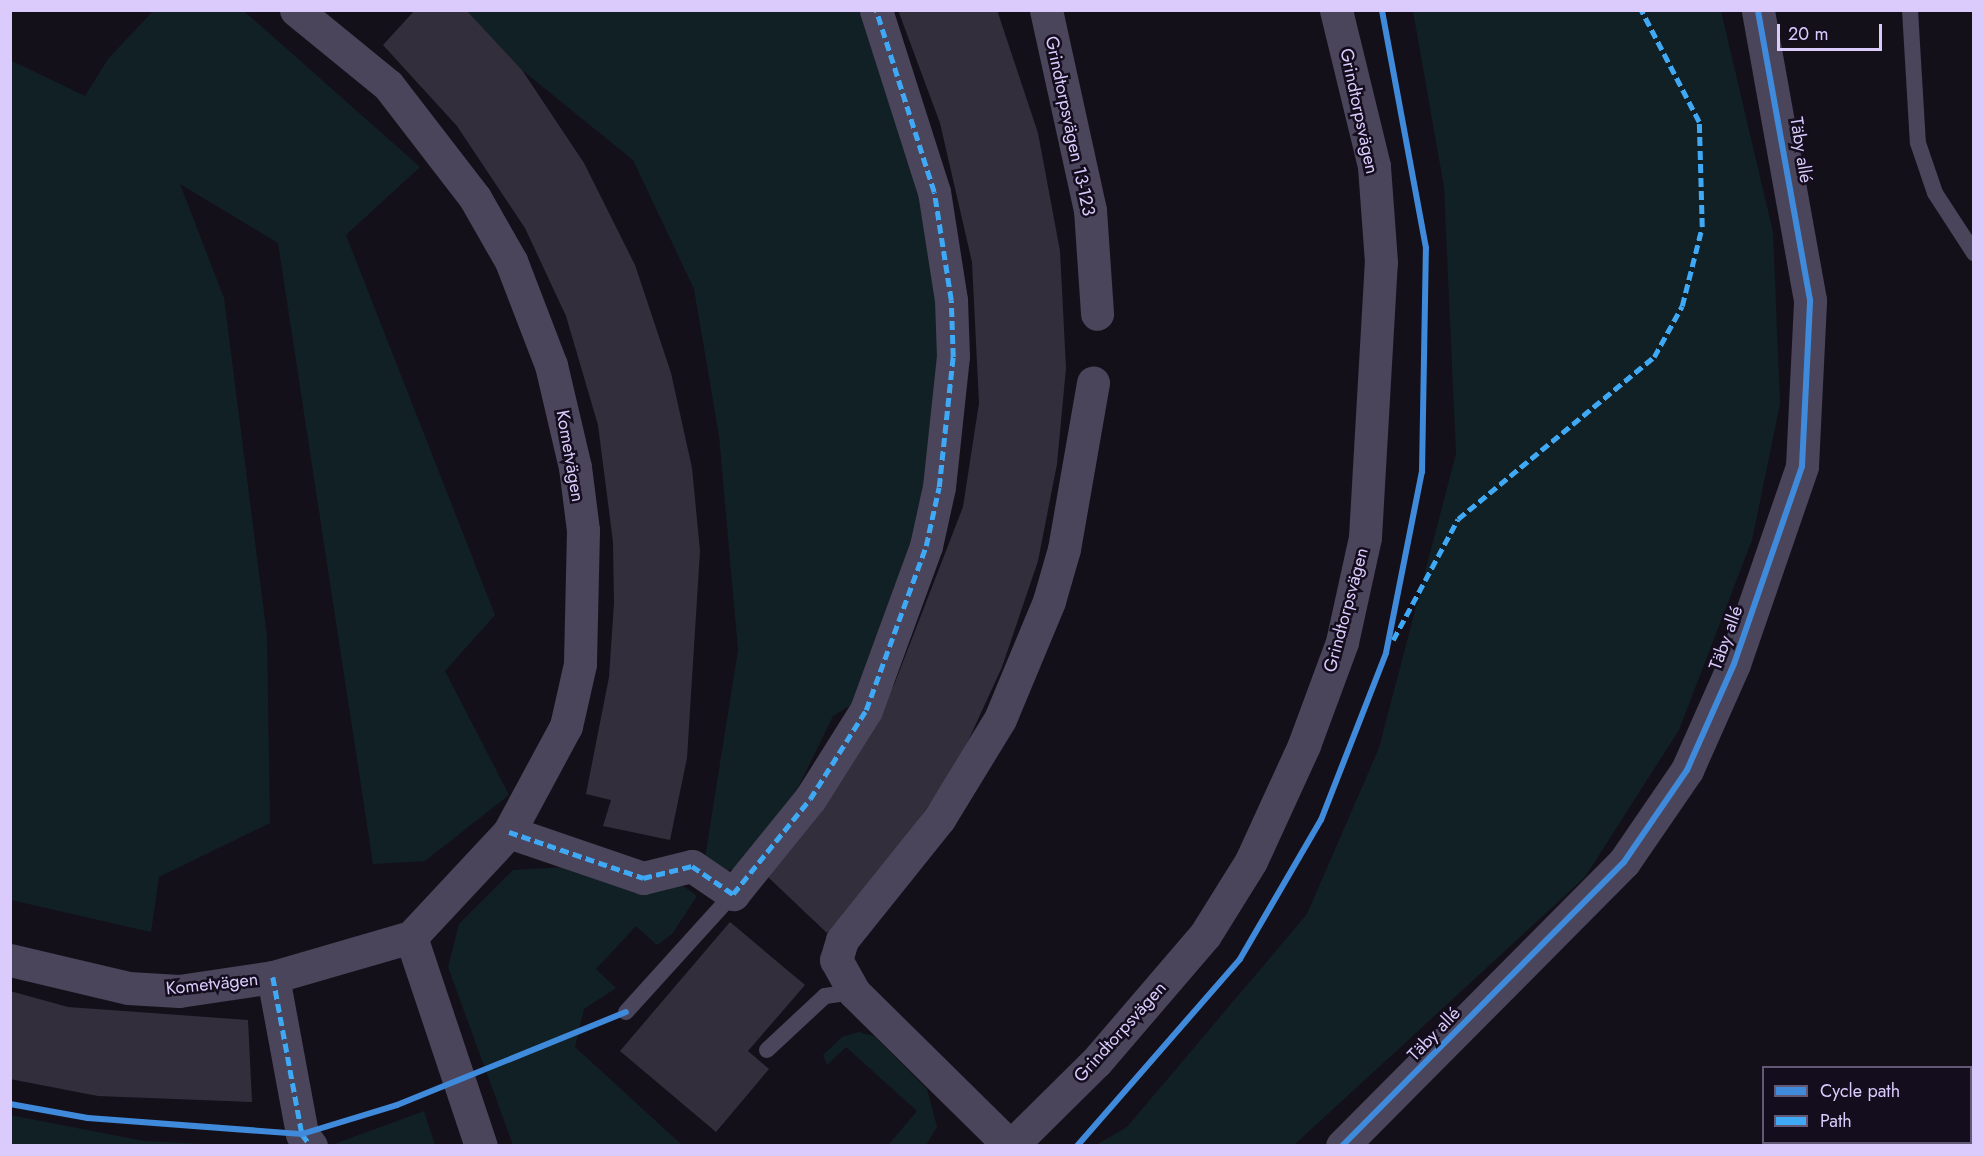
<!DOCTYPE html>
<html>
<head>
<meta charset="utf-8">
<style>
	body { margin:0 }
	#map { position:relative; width:1984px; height:1156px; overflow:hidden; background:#14101a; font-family:Jost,sans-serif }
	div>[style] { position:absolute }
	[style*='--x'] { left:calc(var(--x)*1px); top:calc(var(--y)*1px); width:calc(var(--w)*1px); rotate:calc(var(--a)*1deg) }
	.green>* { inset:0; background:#112024 }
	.building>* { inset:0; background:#332e3c }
	.service>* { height:16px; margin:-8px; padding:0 8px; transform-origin:8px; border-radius:8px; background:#4a455a }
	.minor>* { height:33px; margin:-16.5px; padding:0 16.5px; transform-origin:16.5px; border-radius:16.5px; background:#4a455a }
	.tertiary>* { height:33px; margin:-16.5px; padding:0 16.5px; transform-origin:16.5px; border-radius:16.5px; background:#4a455a }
	.quiet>* { height:4.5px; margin-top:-2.25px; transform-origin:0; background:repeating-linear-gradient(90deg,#3fa9f5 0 9px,transparent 0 13.5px) }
	.cycleway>* { height:6px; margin:-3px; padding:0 3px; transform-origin:3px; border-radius:3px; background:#408adc }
	span { translate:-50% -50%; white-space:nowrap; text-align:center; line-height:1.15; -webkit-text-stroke:5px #130d1d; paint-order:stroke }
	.street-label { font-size:18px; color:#dbcbfc }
	.frame { position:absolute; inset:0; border:12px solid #dbcbfc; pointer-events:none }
	.legend { position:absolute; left:1762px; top:1066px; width:210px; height:78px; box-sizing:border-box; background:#130d1d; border:2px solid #635976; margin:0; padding:8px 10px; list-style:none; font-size:18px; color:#dbcbfc }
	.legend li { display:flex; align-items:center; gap:12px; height:30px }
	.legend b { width:30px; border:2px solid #635976 }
	.scale { position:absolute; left:1777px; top:24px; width:105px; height:27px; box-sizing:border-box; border:3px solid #dbcbfc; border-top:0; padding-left:8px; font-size:18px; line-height:21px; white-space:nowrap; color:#dbcbfc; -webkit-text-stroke:4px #130d1d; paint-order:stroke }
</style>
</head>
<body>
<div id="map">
	<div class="green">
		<i style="clip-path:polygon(154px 10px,244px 11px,420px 167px,346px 235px,495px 615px,445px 671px,509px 795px,425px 861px,373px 864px,278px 243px,180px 184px,224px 298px,267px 636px,270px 823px,159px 877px,151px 932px,11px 900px,10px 60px,85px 96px,108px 59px)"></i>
		<i style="clip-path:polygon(466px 11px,864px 11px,910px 109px,942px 284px,931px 470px,918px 554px,865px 696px,833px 716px,795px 794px,737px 868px,717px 874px,705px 858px,738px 650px,719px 436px,694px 289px,633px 160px,522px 70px)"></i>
		<i style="clip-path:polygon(1413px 11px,1721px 11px,1773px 232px,1780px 404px,1752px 540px,1679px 730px,1585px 877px,1405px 1043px,1294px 1145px,1096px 1145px,1127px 1127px,1307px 914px,1379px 748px,1456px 454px,1444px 187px)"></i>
		<i style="clip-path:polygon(650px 862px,697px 896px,672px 934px,657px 945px,636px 926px,596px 969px,616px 988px,584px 1009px,575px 1047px,682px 1145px,513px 1145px,448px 967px,459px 924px,513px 870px)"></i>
		<i style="clip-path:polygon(859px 1032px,874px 1036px,927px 1089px,937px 1127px,926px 1145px,888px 1145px,917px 1111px,846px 1047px,827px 1065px,823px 1055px,842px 1037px)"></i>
		<i style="clip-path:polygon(424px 1111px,435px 1145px,332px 1145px)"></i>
		<i style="clip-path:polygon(10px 1115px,144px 1141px,222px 1145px,11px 1145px)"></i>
	</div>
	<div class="building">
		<i style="clip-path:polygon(415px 10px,466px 10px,522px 70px,584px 163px,635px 265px,671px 373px,692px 468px,700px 551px,687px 758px,670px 840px,603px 826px,611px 800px,586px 794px,609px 677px,614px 603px,613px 542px,598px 425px,566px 316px,525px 228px,457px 126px,383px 45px)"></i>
		<i style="clip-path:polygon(898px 10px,997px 10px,1038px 133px,1060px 251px,1066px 368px,1057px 464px,1038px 561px,1002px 667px,958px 763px,884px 870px,827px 933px,768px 877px,836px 787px,894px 685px,963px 507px,979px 403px,972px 262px,940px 123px)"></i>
		<i style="clip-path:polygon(730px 922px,805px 985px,748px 1051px,769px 1069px,716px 1132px,620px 1051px)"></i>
		<i style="clip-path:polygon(10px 991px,68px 1007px,248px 1020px,252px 1102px,98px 1096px,10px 1079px)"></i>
	</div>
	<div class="service">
		<i style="--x:1910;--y:10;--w:133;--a:86.6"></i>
		<i style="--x:1918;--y:143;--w:53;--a:71.2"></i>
		<i style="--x:1935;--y:193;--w:72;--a:57"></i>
		<i style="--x:626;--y:1012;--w:159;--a:-47.8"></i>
		<i style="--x:767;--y:1050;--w:79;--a:-43"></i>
		<i style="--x:825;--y:996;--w:29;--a:-8"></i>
	</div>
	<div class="minor">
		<i style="--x:296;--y:10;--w:119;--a:39.2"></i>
		<i style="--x:388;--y:85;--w:143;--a:52.4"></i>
		<i style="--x:475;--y:198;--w:73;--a:60.3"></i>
		<i style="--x:511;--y:261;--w:111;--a:69"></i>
		<i style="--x:551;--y:365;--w:105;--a:76.8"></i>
		<i style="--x:575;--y:467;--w:64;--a:82.8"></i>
		<i style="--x:583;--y:530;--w:134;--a:91.3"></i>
		<i style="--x:580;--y:664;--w:64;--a:102.7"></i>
		<i style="--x:566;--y:726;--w:120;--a:118.3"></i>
		<i style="--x:509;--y:832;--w:144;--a:133"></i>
		<i style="--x:411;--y:937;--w:220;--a:71.5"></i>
		<i style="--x:1046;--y:10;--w:205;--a:77.6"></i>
		<i style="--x:1090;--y:210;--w:104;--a:86.1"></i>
		<i style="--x:509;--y:832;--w:142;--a:18.9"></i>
		<i style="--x:643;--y:878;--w:50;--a:-13.8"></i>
		<i style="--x:692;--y:866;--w:50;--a:34.3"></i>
		<i style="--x:733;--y:894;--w:122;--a:-51"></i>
		<i style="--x:810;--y:799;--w:105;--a:-57.8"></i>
		<i style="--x:866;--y:710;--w:175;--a:-69.9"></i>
		<i style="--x:926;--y:546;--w:60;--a:-77.6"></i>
		<i style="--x:939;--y:487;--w:131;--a:-83.9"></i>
		<i style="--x:953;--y:357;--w:57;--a:-92"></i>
		<i style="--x:951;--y:300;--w:109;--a:-98.9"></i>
		<i style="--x:934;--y:192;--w:191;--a:-107.7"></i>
		<i style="--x:10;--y:960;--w:121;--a:13.3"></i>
		<i style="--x:128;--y:988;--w:51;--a:3.4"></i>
		<i style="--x:179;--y:991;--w:95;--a:-8.5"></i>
		<i style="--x:273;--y:977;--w:144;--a:-16.2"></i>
		<i style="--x:273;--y:977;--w:160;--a:79.5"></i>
		<i style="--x:302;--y:1134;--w:15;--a:53"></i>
		<i style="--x:1010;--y:1146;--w:219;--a:-135.4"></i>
		<i style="--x:854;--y:992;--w:37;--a:-119"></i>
		<i style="--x:836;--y:960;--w:21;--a:-73"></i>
		<i style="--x:842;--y:940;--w:155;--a:-51.3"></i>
		<i style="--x:939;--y:819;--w:117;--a:-58.6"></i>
		<i style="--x:1000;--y:719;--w:128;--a:-67.4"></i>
		<i style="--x:1049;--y:601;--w:54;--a:-73.9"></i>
		<i style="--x:1064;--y:549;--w:169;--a:-80.1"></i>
	</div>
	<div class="tertiary">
		<i style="--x:1011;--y:1146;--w:120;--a:-44.7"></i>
		<i style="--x:1096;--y:1062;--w:167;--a:-49.4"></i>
		<i style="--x:1205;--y:935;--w:87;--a:-58.1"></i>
		<i style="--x:1251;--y:861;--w:128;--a:-65.4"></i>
		<i style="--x:1304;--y:745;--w:110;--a:-69.7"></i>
		<i style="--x:1342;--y:642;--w:107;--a:-77.6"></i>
		<i style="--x:1365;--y:537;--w:275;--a:-86.7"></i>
		<i style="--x:1381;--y:262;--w:96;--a:-94.2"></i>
		<i style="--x:1374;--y:166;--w:161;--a:-103.7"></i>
		<i style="--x:1342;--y:1146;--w:400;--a:-45.2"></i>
		<i style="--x:1624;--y:862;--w:112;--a:-55.6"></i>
		<i style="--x:1687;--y:770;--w:116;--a:-66.1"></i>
		<i style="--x:1734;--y:664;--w:209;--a:-71"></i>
		<i style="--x:1802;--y:466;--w:166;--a:-87.2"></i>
		<i style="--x:1810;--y:300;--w:295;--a:-100.2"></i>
	</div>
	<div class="quiet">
		<i style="--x:1393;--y:640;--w:137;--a:-61.8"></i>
		<i style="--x:1458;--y:519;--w:254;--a:-39.6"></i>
		<i style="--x:1654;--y:357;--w:58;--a:-61.2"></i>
		<i style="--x:1682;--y:306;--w:81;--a:-75.8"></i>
		<i style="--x:1702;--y:227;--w:105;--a:-91.6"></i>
		<i style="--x:1699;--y:122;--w:126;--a:-117.4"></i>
		<i style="--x:509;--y:832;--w:142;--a:18.9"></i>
		<i style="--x:643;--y:878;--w:50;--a:-13.8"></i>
		<i style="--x:692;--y:866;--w:50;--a:34.3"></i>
		<i style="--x:733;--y:894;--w:122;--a:-51"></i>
		<i style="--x:810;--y:799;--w:105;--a:-57.8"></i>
		<i style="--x:866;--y:710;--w:175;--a:-69.9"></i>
		<i style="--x:926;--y:546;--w:60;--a:-77.6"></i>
		<i style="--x:939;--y:487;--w:131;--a:-83.9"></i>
		<i style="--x:953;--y:357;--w:57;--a:-92"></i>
		<i style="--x:951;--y:300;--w:109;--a:-98.9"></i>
		<i style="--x:934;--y:192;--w:191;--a:-107.7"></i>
		<i style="--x:273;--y:977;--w:160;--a:79.5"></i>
		<i style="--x:302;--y:1134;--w:15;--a:53"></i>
	</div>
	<div class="cycleway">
		<i style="--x:10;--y:1104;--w:79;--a:10.2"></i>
		<i style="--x:88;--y:1118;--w:215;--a:4.3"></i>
		<i style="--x:302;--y:1134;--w:99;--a:-17"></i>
		<i style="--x:397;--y:1105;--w:247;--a:-22.1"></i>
		<i style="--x:1077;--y:1146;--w:248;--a:-48.9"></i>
		<i style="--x:1240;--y:959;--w:161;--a:-59.8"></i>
		<i style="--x:1321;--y:820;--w:179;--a:-68.7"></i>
		<i style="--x:1386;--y:653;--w:185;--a:-78.8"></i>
		<i style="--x:1422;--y:472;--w:224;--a:-89"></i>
		<i style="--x:1426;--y:248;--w:242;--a:-100.5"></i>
		<i style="--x:1342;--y:1146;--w:400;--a:-45.2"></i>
		<i style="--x:1624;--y:862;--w:112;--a:-55.6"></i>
		<i style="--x:1687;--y:770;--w:116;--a:-66.1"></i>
		<i style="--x:1734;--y:664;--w:209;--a:-71"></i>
		<i style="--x:1802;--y:466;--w:166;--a:-87.2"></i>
		<i style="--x:1810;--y:300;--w:295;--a:-100.2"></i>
	</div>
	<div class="street-label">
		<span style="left:1359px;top:111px;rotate:78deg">Grindtorpsvägen</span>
		<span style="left:1070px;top:126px;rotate:78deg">Grindtorpsvägen 13-123</span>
		<span style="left:1801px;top:150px;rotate:81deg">Täby allé</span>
		<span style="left:570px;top:456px;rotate:80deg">Kometvägen</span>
		<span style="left:1346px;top:610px;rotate:-75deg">Grindtorpsvägen</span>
		<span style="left:1726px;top:638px;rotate:-70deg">Täby allé</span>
		<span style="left:212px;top:984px;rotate:-6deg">Kometvägen</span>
		<span style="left:1120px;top:1032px;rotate:-48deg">Grindtorpsvägen</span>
		<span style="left:1434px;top:1034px;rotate:-46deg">Täby allé</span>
	</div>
	<div class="frame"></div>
	<ul class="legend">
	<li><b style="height:8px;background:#408adc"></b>Cycle path</li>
	<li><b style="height:8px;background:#3fa9f5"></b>Path</li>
	</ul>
	<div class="scale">20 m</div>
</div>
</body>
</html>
